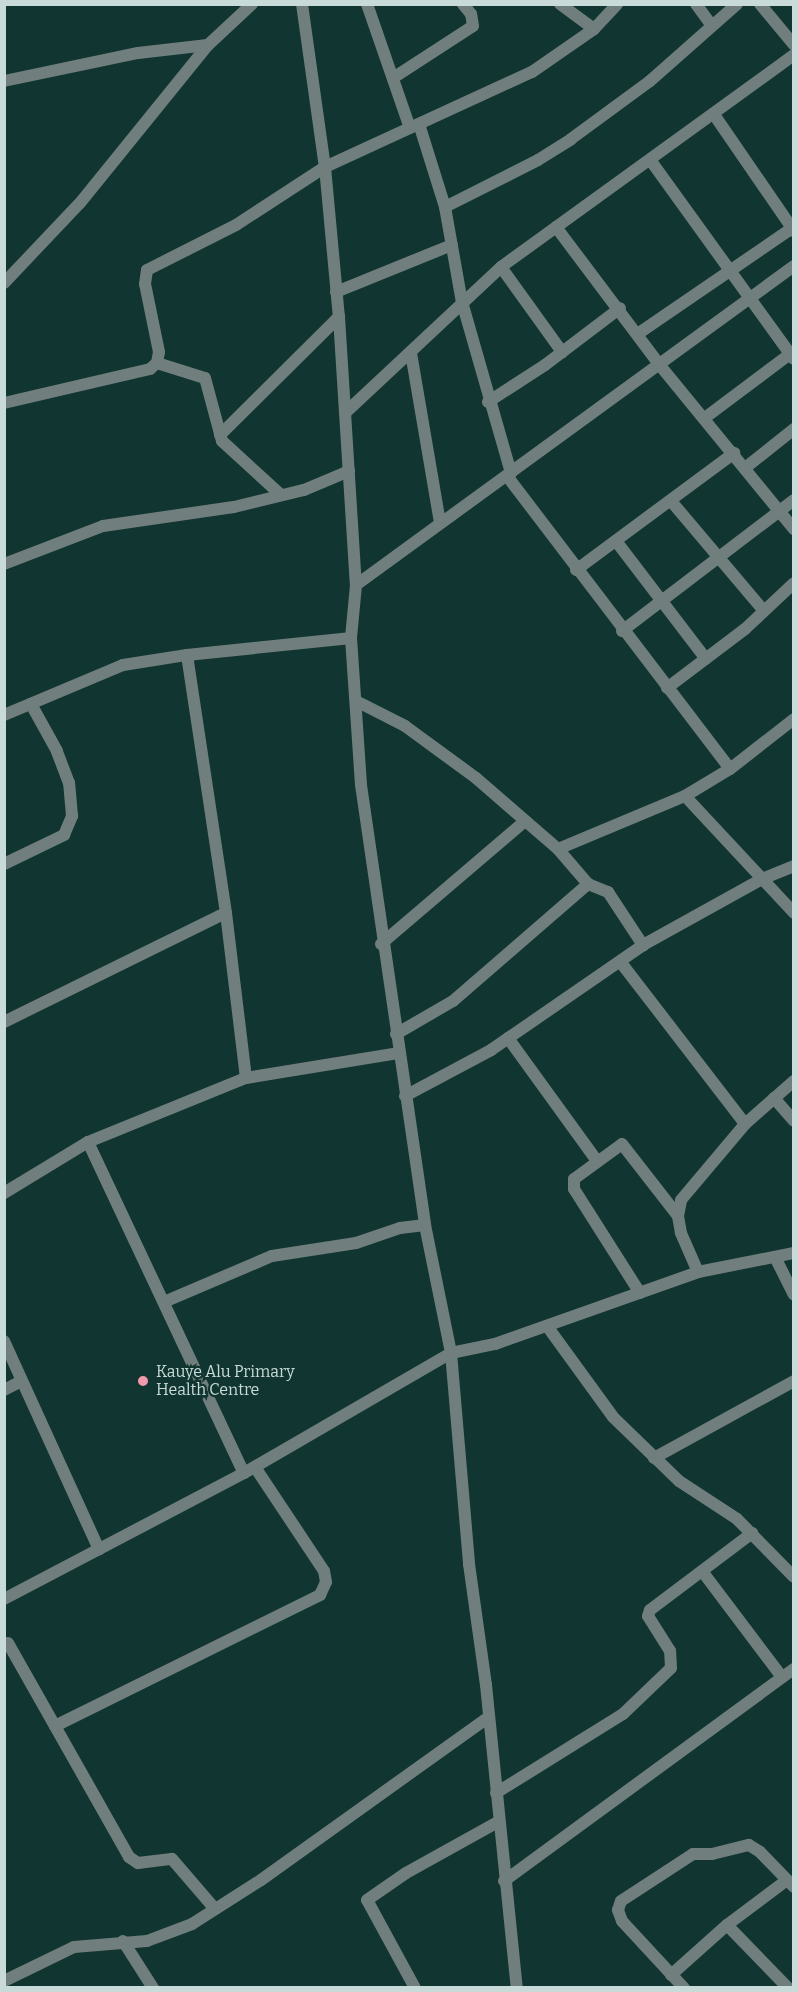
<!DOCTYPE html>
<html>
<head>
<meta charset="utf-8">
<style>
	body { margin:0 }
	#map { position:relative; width:798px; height:1992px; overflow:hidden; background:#113531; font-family:Bitter,serif }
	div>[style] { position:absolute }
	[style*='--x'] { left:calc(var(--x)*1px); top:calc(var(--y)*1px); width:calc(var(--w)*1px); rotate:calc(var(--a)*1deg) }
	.minor>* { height:12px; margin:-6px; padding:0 6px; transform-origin:6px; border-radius:6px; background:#707f7d }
	.dots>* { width:16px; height:16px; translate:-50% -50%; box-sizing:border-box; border:3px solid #113531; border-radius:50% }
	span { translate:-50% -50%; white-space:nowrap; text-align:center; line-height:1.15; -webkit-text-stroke:4.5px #113531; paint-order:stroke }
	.poi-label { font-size:16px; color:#c8dbd8 }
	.left { translate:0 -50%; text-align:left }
	.frame { position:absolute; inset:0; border:6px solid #c8dbd8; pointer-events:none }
</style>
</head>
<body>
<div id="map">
	<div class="minor">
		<i style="--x:302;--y:4;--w:165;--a:82"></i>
		<i style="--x:325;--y:167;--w:151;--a:84.7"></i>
		<i style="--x:339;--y:317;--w:269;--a:86.4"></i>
		<i style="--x:356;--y:585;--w:53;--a:95.4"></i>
		<i style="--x:351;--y:638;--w:147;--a:86.1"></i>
		<i style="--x:361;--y:785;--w:445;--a:81.7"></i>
		<i style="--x:425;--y:1225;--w:131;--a:78.5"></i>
		<i style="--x:451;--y:1353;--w:212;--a:85.1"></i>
		<i style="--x:469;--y:1564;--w:122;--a:82"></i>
		<i style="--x:486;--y:1685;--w:305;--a:84.2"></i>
		<i style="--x:367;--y:4;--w:131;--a:70.9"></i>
		<i style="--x:560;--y:4;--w:42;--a:36.3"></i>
		<i style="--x:696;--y:4;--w:26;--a:54"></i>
		<i style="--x:760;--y:4;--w:53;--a:50.3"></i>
		<i style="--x:393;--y:78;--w:95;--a:-33"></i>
		<i style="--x:473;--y:26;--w:12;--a:-99"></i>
		<i style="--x:471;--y:14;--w:13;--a:-129"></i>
		<i style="--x:4;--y:81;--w:137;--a:-11.8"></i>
		<i style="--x:138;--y:53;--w:70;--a:-6.5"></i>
		<i style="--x:208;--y:45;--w:60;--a:-43"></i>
		<i style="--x:715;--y:116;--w:140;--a:55.5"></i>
		<i style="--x:419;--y:124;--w:87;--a:72.6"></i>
		<i style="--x:445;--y:207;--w:97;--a:79.9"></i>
		<i style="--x:462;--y:302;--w:178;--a:74"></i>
		<i style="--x:651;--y:161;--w:244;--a:54.2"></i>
		<i style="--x:445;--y:207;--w:104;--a:-26.8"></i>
		<i style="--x:538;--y:160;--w:39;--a:-32"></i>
		<i style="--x:571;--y:139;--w:98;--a:-36.3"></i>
		<i style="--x:650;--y:81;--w:116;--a:-41.5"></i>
		<i style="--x:556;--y:227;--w:170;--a:53.1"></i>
		<i style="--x:658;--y:363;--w:215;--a:50.7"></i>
		<i style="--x:501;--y:267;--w:105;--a:54.3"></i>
		<i style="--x:4;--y:283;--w:110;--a:-46.5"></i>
		<i style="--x:80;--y:203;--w:203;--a:-51"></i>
		<i style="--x:336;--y:292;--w:125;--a:-22.1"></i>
		<i style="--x:639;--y:333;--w:188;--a:-34.4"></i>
		<i style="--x:411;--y:353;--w:171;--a:80.3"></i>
		<i style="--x:157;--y:363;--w:50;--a:17.4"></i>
		<i style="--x:205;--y:378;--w:65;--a:74.9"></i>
		<i style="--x:222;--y:441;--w:80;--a:42.5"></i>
		<i style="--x:488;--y:402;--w:68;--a:-33"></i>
		<i style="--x:545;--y:365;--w:94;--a:-37.2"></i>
		<i style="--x:4;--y:403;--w:150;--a:-13.1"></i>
		<i style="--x:150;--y:369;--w:9;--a:-41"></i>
		<i style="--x:157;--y:363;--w:11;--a:-80"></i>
		<i style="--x:159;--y:352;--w:69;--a:-101.6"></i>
		<i style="--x:145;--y:284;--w:14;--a:-82"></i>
		<i style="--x:147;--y:270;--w:100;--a:-26.8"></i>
		<i style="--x:236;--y:225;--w:106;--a:-33.1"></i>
		<i style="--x:325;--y:167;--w:228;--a:-24.7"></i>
		<i style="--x:532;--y:72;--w:75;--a:-34.7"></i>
		<i style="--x:594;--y:29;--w:34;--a:-47"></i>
		<i style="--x:345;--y:413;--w:214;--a:-43.1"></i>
		<i style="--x:501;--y:267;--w:362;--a:-35.9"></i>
		<i style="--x:706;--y:417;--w:105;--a:-36.9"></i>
		<i style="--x:220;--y:435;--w:168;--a:-44.8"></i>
		<i style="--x:745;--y:468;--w:63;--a:-38.5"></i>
		<i style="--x:507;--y:476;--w:368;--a:52.7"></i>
		<i style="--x:671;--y:501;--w:144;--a:49.8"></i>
		<i style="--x:616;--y:541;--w:148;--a:52.7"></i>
		<i style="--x:4;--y:564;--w:106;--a:-21"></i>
		<i style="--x:103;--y:526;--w:132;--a:-8.3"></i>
		<i style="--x:234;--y:507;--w:72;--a:-13.7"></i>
		<i style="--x:304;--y:490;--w:49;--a:-22.9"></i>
		<i style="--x:576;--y:570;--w:197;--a:-36.5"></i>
		<i style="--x:356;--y:585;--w:542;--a:-36.07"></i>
		<i style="--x:622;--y:631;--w:216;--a:-37.3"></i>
		<i style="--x:187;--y:655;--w:165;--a:-5.9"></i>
		<i style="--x:667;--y:688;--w:98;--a:-37.1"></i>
		<i style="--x:745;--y:629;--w:67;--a:-43.2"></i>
		<i style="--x:356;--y:701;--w:55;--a:27"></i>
		<i style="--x:405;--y:726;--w:88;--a:36.2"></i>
		<i style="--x:476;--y:778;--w:108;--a:40.9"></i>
		<i style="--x:558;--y:849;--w:46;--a:49.4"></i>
		<i style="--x:588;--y:884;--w:22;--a:22"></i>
		<i style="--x:608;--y:892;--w:64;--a:56.6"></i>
		<i style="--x:4;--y:715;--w:129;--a:-22.8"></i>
		<i style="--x:123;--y:665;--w:65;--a:-8.9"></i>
		<i style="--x:187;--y:655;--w:261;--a:81.4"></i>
		<i style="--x:226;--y:913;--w:166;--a:83.1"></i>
		<i style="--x:685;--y:796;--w:160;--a:47"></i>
		<i style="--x:558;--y:849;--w:138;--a:-22.7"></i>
		<i style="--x:685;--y:796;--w:52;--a:-31"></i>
		<i style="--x:730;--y:769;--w:81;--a:-38"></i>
		<i style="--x:4;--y:864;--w:67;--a:-25.8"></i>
		<i style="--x:64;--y:835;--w:21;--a:-67"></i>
		<i style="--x:72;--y:816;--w:33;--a:-95"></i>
		<i style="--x:69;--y:783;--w:34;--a:-111"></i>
		<i style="--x:57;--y:751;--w:54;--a:-119"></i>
		<i style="--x:381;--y:944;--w:189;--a:-40.5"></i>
		<i style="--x:622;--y:964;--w:202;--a:52.4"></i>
		<i style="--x:4;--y:1022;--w:247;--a:-26.2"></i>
		<i style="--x:396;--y:1034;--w:66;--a:-30.1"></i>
		<i style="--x:453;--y:1001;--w:179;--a:-40.9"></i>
		<i style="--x:508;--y:1038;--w:152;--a:54.1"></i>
		<i style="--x:405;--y:1096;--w:98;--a:-28.1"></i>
		<i style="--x:491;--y:1050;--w:185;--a:-34.6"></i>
		<i style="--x:643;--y:945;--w:136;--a:-29"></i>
		<i style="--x:762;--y:879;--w:35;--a:-22"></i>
		<i style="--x:774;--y:1098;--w:30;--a:49"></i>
		<i style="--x:88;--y:1142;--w:366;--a:64.8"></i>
		<i style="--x:4;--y:1193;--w:98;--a:-31.3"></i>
		<i style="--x:88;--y:1142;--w:170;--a:-22.1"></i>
		<i style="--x:246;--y:1078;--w:154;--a:-9.3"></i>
		<i style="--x:775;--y:1257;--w:42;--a:63.4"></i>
		<i style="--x:698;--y:1272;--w:43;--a:-113.6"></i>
		<i style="--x:681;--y:1233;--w:17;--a:-100"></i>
		<i style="--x:678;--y:1216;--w:16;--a:-79"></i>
		<i style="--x:681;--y:1200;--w:99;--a:-49.9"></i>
		<i style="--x:745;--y:1124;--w:65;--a:-41.3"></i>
		<i style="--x:640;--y:1293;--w:123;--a:-122.4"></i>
		<i style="--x:574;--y:1189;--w:10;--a:-90"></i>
		<i style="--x:574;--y:1179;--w:59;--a:-36.1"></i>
		<i style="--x:622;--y:1144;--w:91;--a:52.1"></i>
		<i style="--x:164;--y:1302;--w:117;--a:-23.1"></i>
		<i style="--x:272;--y:1256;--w:85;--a:-8.8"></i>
		<i style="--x:356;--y:1243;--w:46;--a:-18.8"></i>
		<i style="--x:400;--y:1228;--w:25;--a:-7"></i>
		<i style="--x:547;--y:1326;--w:112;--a:54"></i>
		<i style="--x:613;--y:1417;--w:92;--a:44.1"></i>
		<i style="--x:679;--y:1481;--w:69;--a:33.2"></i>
		<i style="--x:737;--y:1519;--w:81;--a:45.5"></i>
		<i style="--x:4;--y:1341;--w:229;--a:65.5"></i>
		<i style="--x:4;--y:1390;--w:20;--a:-27"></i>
		<i style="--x:654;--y:1458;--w:160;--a:-28.8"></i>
		<i style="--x:702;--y:1571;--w:133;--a:53"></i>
		<i style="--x:4;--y:1599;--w:271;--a:-27.7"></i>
		<i style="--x:244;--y:1473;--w:239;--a:-30.1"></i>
		<i style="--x:451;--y:1353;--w:45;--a:-11.6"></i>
		<i style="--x:495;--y:1344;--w:215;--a:-19.5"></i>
		<i style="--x:698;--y:1272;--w:98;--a:-11.2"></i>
		<i style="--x:8;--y:1643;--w:246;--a:60.5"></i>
		<i style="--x:129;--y:1857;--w:11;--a:34"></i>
		<i style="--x:138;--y:1863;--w:34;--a:-7"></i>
		<i style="--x:172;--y:1859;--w:66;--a:49.3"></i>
		<i style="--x:55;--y:1726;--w:296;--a:-26.3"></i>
		<i style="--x:320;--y:1595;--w:14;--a:-65"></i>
		<i style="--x:326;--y:1582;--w:11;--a:-100"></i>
		<i style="--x:324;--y:1571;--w:125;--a:-123.6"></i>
		<i style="--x:496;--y:1793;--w:150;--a:-31.9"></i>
		<i style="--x:623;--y:1714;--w:66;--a:-43.8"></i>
		<i style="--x:671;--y:1668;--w:17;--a:-93"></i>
		<i style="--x:670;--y:1651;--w:41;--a:-122.2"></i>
		<i style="--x:648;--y:1616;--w:6;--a:-72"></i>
		<i style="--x:650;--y:1610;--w:128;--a:-37"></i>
		<i style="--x:504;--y:1881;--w:359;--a:-36.2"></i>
		<i style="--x:727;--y:1925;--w:88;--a:45.9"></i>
		<i style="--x:123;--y:1941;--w:56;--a:57.4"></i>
		<i style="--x:671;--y:1975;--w:75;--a:-41.8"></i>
		<i style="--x:727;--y:1925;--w:75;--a:-36.9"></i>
		<i style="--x:4;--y:1981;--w:78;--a:-25.9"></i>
		<i style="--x:74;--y:1947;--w:73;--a:-4.7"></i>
		<i style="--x:147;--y:1941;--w:48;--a:-20.7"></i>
		<i style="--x:192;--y:1924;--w:82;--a:-32.5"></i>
		<i style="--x:261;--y:1880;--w:280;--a:-35.6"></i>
		<i style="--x:415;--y:1988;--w:100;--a:-118.6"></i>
		<i style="--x:367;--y:1900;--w:47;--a:-34.7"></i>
		<i style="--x:406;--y:1873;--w:105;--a:-29"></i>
		<i style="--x:684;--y:1988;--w:91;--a:-132.8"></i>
		<i style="--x:622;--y:1921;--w:12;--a:-110"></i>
		<i style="--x:618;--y:1910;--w:9;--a:-72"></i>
		<i style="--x:621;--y:1901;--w:86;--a:-33.1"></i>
		<i style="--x:693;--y:1854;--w:19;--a:0"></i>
		<i style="--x:712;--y:1854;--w:38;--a:-14"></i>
		<i style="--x:749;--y:1845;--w:13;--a:32"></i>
		<i style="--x:760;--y:1852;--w:49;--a:45.8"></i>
	</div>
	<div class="dots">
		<i style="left:143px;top:1381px;background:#f39aaa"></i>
	</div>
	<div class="poi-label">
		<span class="left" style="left:156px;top:1381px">Kauye Alu Primary<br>Health Centre</span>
	</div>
	<div class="frame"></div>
</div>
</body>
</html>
